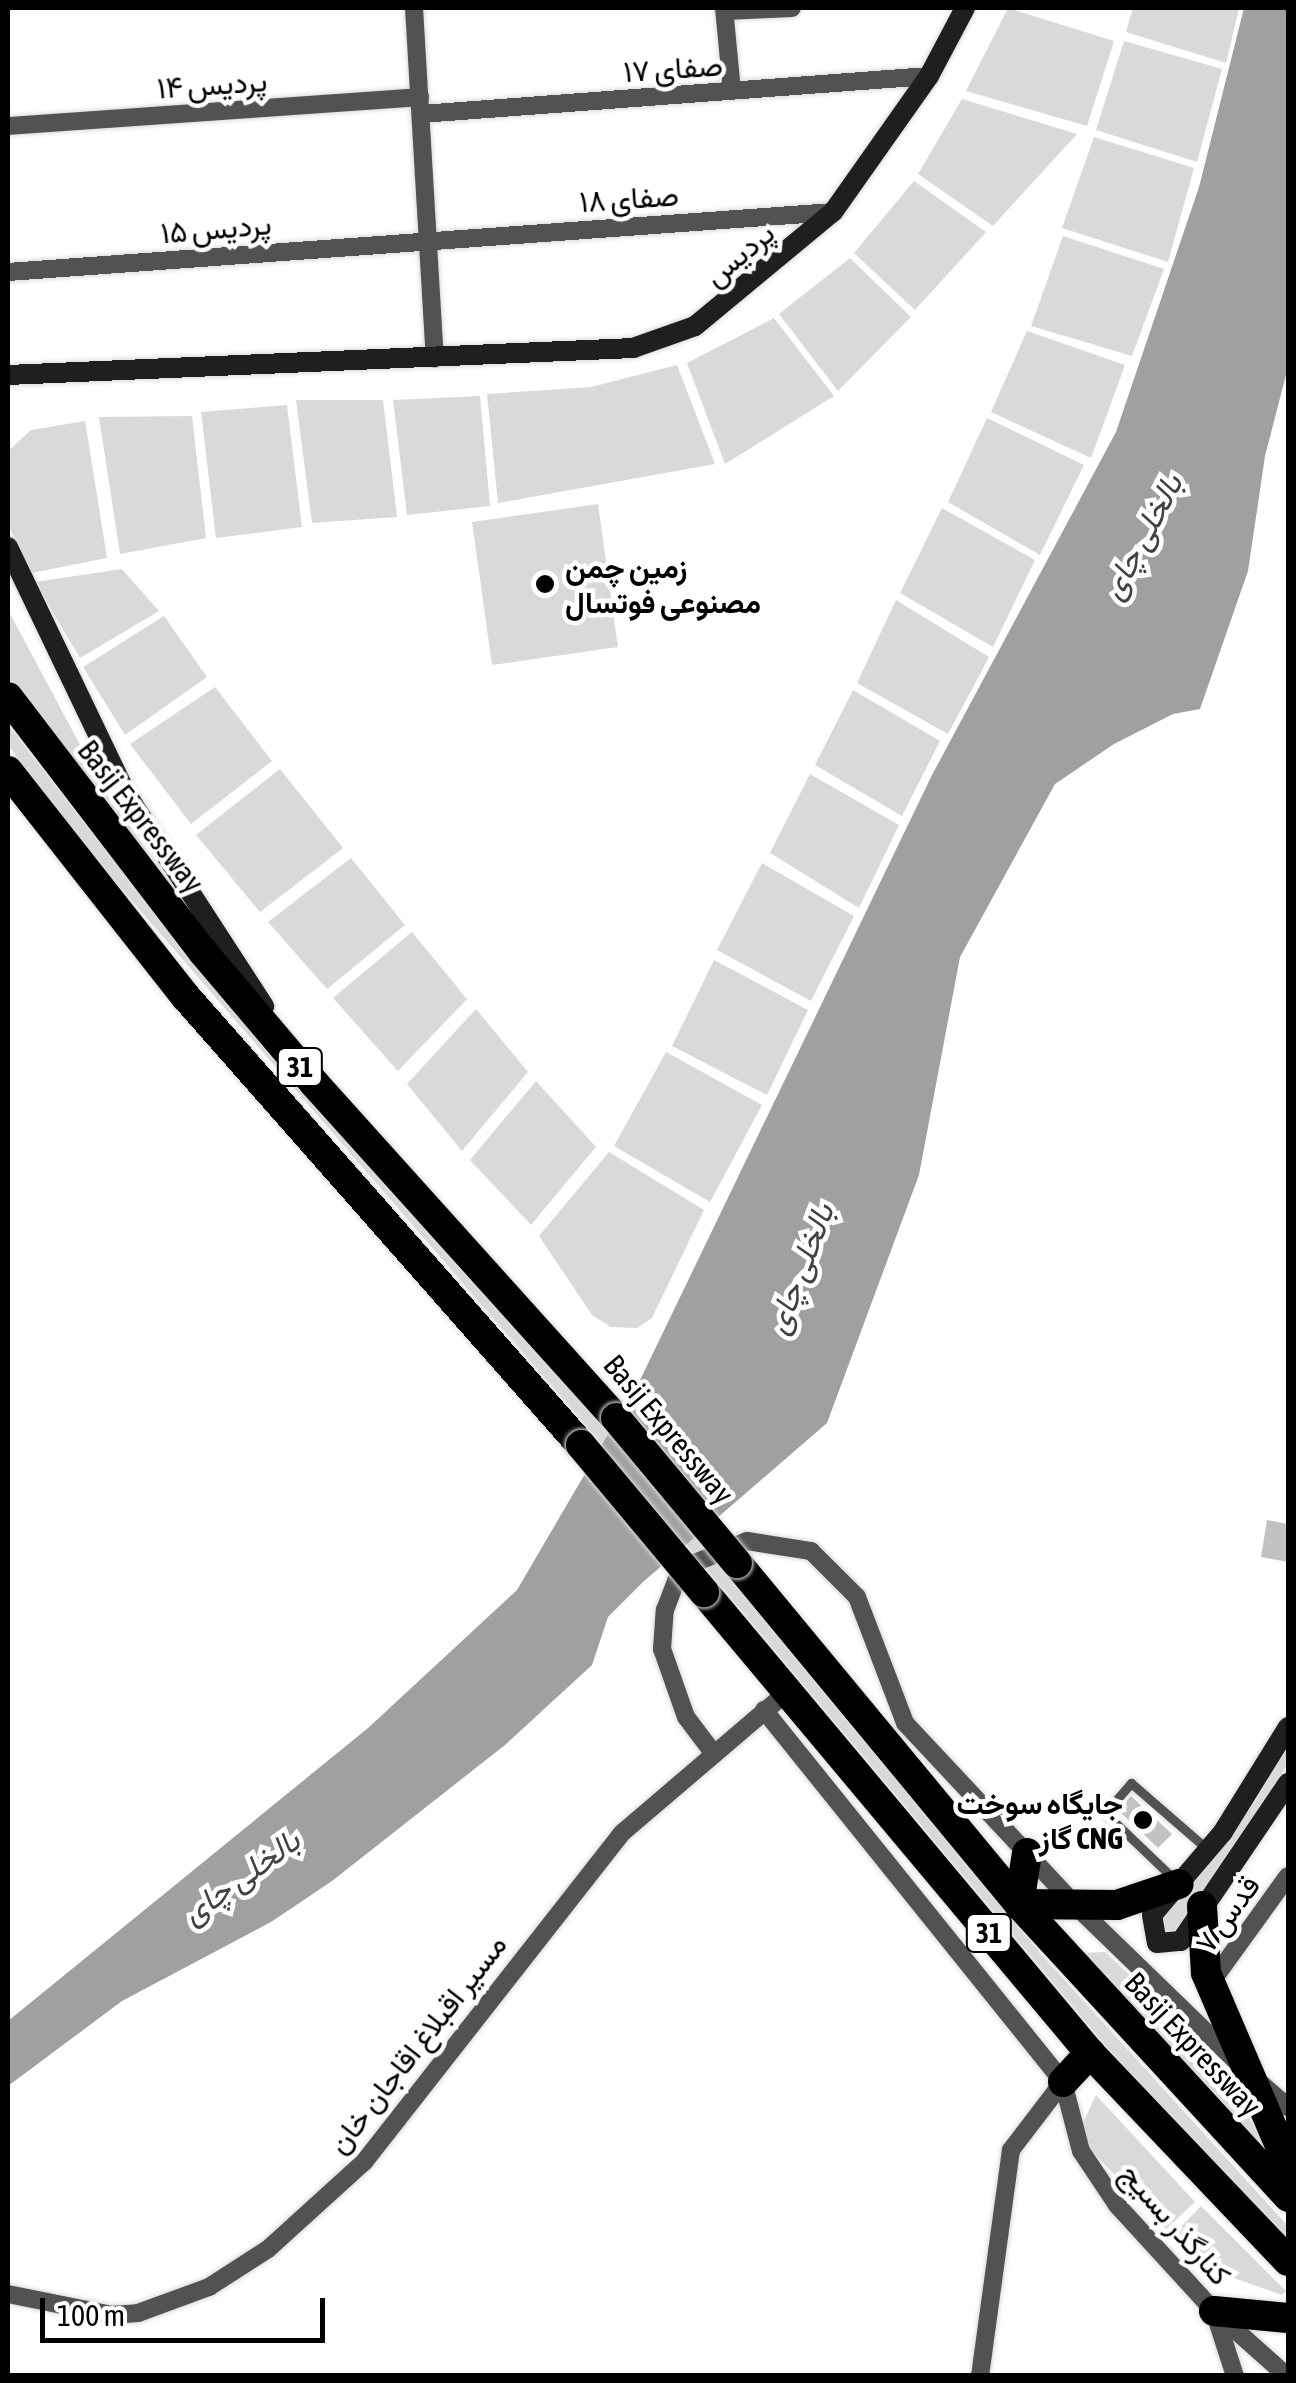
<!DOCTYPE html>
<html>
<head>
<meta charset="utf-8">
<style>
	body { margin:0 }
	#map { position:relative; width:1296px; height:2383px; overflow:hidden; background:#fff; font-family:"Asap Condensed",Vazirmatn,sans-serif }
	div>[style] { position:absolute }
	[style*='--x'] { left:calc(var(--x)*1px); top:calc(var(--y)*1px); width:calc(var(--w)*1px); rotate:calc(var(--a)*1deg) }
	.green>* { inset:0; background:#d9d9d9 }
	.water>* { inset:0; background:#a0a0a0 }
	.building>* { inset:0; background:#c2c2c2 }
	.roads { filter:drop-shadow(0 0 2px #dbdbdb) drop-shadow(0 0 2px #dbdbdb) }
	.lane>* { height:9px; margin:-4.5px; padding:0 4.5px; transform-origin:4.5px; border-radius:4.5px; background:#525252 }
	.street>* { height:18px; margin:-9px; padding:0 9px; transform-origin:9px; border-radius:9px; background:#525252 }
	.secondary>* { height:20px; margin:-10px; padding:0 10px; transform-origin:10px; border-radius:10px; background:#1f1f1f }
	.highway>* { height:30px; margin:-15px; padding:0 15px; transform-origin:15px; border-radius:15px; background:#000 }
	.bridges { filter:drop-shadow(0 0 2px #dbdbdb) drop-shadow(0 0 2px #dbdbdb) }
	.highway-bridge>* { height:30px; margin:-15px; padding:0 15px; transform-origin:15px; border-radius:15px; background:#000 }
	.dots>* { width:28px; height:28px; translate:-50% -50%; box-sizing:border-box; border:5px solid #fff; border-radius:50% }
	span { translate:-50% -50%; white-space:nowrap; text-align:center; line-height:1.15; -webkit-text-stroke:9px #fff; paint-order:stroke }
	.shield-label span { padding:2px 8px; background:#fff; border:2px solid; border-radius:8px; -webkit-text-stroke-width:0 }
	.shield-label { font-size:28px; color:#000; font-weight:700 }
	.street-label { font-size:30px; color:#000 }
	.poi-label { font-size:30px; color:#000; font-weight:700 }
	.left { translate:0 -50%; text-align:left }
	.right { translate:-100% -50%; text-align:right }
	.water-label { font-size:32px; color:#414141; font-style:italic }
	.frame { position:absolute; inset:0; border:10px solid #000; pointer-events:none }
	.scale { position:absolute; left:40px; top:2298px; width:285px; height:45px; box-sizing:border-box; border:5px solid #000; border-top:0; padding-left:12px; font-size:30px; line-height:35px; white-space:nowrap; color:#000; -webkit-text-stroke:8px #fff; paint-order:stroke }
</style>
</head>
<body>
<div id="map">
	<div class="green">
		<i style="clip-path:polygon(1008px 8px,1114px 41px,1087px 126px,966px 91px)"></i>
		<i style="clip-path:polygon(1133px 8px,1239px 8px,1226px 63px,1126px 32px)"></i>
		<i style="clip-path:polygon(1124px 41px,1222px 69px,1197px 162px,1096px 130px)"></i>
		<i style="clip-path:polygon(962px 99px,1077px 134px,993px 226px,918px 174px)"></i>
		<i style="clip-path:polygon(1094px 137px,1194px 168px,1168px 262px,1062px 228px)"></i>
		<i style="clip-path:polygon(914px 181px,986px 232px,915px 310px,854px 253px)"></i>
		<i style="clip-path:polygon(1063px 236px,1164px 269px,1132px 356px,1031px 326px)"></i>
		<i style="clip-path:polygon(850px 258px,911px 317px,838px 391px,779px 314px)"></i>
		<i style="clip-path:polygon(774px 318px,834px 396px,725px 464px,687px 363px)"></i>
		<i style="clip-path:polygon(1027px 331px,1125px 365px,1091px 458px,991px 412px)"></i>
		<i style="clip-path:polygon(677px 365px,715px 464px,498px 503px,487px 394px,591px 387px)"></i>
		<i style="clip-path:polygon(480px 396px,490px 506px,407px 515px,393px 400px)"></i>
		<i style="clip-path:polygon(296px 400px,383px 400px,397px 517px,312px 523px)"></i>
		<i style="clip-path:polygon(287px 405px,302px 527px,216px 538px,201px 412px)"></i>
		<i style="clip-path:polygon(192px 416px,206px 538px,120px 554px,99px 417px)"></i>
		<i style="clip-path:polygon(987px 418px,1084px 465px,1040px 555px,948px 502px)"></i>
		<i style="clip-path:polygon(85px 421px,107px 558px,32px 573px,8px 525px,8px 451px,31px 430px)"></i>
		<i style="clip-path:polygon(598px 504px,618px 647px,492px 665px,472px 522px)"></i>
		<i style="clip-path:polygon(942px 508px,1035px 560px,993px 647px,900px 593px)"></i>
		<i style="clip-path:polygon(122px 569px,159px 611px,80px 658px,35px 582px)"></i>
		<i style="clip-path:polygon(896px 600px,989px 657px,948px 734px,857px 683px)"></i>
		<i style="clip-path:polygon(8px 610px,100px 782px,184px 906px,81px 781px,8px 677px)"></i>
		<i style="clip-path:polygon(164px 616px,207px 677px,125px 735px,83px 667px)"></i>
		<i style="clip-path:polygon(215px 687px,272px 761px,191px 824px,130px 744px)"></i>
		<i style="clip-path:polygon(853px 690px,940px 741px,902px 816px,815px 765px)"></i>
		<i style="clip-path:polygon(8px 725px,164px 925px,633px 1462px,1039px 1952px,1288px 2226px,1288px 2246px,1116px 2058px,596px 1437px,87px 849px,8px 745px)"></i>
		<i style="clip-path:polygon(280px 769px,343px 848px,260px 912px,196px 835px)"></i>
		<i style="clip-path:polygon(810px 774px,899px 825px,859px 908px,770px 853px)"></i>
		<i style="clip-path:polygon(351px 858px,405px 925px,327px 989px,268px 922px)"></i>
		<i style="clip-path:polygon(762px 863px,854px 916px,811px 1001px,717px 950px)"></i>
		<i style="clip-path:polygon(412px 932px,467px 999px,398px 1071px,333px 998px)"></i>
		<i style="clip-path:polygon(714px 960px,808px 1010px,767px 1095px,672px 1046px)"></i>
		<i style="clip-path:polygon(476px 1009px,528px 1072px,462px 1151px,407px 1084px)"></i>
		<i style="clip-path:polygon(666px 1052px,762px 1105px,710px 1202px,614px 1146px)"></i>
		<i style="clip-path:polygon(536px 1081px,596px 1147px,531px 1225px,470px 1160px)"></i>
		<i style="clip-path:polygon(609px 1152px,704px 1210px,652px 1318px,637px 1328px,611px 1327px,592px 1315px,539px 1236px)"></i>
		<i style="clip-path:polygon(1288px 1743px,1288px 1763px,1274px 1787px,1176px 1931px,1163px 1930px,1163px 1916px,1256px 1801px)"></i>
		<i style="clip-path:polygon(1105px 1952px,1213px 2054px,1273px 2160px,1080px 1953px)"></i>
		<i style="clip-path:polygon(1096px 2095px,1195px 2202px,1166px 2229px,1088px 2147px,1082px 2125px)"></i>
		<i style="clip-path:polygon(1201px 2206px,1286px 2291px,1282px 2295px,1203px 2267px,1171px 2237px)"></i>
	</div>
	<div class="water">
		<i style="clip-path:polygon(1244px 8px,1288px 8px,1288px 367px,1265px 456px,1248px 571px,1200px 709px,1173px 714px,1114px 744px,1055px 784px,960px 957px,919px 1175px,827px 1423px,643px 1582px,608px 1617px,592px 1665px,505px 1745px,332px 1881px,271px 1922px,122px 2001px,8px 2086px,8px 2021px,368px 1728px,517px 1590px,641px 1378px,932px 775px,1116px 432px,1199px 187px)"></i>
	</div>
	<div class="building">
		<i style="clip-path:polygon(1267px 1520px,1288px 1524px,1288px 1562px,1261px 1557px)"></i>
		<i style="clip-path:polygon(1131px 1796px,1172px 1834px,1158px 1848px,1118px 1810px)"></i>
	</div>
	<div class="roads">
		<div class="lane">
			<i style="--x:1174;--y:1879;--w:95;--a:-136.3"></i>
			<i style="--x:1105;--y:1813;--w:40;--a:-49"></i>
			<i style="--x:1131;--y:1783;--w:99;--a:40.9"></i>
		</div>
		<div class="street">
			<i style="--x:414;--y:8;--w:351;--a:86.6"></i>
			<i style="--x:724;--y:8;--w:83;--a:84.5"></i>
			<i style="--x:725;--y:11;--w:67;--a:-2.6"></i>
			<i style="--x:421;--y:114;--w:509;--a:-4.28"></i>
			<i style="--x:8;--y:126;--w:413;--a:-4"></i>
			<i style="--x:8;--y:272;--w:827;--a:-4.16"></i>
			<i style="--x:764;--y:1710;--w:477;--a:51.2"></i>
			<i style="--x:1063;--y:2082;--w:71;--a:75.4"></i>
			<i style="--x:1081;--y:2151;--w:65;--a:56.3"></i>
			<i style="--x:1117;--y:2205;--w:144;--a:47.5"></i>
			<i style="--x:1214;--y:2311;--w:98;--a:41.7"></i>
			<i style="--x:711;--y:1750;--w:41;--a:-127.1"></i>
			<i style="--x:686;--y:1717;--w:72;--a:-109.4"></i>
			<i style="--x:662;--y:1649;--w:39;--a:-86"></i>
			<i style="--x:665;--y:1610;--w:31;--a:-69"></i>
			<i style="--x:676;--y:1581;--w:28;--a:-42"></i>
			<i style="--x:697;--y:1562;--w:54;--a:-22.8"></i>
			<i style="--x:747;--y:1541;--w:65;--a:8.9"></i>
			<i style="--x:811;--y:1551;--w:65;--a:45"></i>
			<i style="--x:857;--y:1597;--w:135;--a:69.1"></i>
			<i style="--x:905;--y:1723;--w:250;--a:46.9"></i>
			<i style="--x:1076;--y:1906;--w:226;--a:44.1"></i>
			<i style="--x:1210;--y:1984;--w:133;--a:-54.2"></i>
			<i style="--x:1258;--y:2081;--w:40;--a:41"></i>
			<i style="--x:8;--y:2294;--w:105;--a:11.5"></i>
			<i style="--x:111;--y:2315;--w:27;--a:-4"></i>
			<i style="--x:138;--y:2313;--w:76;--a:-20.1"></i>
			<i style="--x:209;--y:2287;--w:70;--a:-32.8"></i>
			<i style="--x:268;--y:2249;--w:130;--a:-42.2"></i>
			<i style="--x:364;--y:2162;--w:418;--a:-51.9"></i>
			<i style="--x:622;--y:1833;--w:217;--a:-40.5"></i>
			<i style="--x:1214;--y:2311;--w:68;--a:72.1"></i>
			<i style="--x:980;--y:2376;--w:228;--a:-82.2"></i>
			<i style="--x:1011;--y:2150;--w:86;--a:-52.6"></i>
		</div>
		<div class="secondary">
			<i style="--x:8;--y:375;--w:626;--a:-2.47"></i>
			<i style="--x:633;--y:348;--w:66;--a:-19.5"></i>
			<i style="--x:695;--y:326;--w:179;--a:-39.6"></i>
			<i style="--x:833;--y:212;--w:166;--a:-54.8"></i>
			<i style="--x:929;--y:76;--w:77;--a:-62.1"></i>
			<i style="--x:8;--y:547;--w:275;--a:64.4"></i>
			<i style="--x:127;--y:795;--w:252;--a:57"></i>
			<i style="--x:1288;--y:1727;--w:123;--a:121.8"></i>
			<i style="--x:1223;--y:1832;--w:109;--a:130.5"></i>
			<i style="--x:1152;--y:1915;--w:28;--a:80"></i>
			<i style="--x:1157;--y:1943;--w:24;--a:-5"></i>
			<i style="--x:1181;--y:1941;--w:191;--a:-55.9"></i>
		</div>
		<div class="highway">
			<i style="--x:8;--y:697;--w:321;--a:52.6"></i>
			<i style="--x:203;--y:952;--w:172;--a:49.7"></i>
			<i style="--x:314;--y:1083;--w:451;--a:48"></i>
			<i style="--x:8;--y:771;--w:288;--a:51.8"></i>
			<i style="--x:186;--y:997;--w:597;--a:48.6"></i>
			<i style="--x:737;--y:1563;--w:442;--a:50.4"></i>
			<i style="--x:1019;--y:1904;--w:398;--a:47.4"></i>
			<i style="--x:704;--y:1592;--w:601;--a:50.06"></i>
			<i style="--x:1090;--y:2053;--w:287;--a:46.4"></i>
			<i style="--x:1027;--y:1853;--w:52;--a:98.9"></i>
			<i style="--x:1019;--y:1904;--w:98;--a:0.6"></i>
			<i style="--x:1117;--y:1905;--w:65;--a:-18.7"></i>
			<i style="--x:1202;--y:1906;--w:67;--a:86.6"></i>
			<i style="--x:1206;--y:1973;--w:208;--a:66.8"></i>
			<i style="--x:1063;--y:2082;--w:40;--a:-47"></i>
			<i style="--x:1214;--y:2311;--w:74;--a:5.4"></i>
		</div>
	</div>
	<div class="bridges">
		<div class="highway-bridge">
			<i style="--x:616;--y:1418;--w:189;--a:50.2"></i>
			<i style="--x:581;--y:1445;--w:192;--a:50.1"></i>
		</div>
	</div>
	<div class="dots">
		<i style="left:545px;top:584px;background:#000"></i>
		<i style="left:1143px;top:1820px;background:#000"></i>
	</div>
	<div class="shield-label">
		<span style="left:300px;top:1067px">31</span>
		<span style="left:989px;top:1933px">31</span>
	</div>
	<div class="street-label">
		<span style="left:673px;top:68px;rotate:-4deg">صفای ۱۷</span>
		<span style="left:212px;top:84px;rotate:-4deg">پردیس ۱۴</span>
		<span style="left:629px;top:198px;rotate:-4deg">صفای ۱۸</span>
		<span style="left:216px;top:228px;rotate:-5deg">پردیس ۱۵</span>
		<span style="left:739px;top:254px;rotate:-40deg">پردیس</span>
		<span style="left:141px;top:816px;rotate:52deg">Basij Expressway</span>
		<span style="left:669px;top:1429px;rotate:50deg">Basij Expressway</span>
		<span style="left:1227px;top:1914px;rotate:-54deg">قدس ۷</span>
		<span style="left:417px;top:2044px;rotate:-52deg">مسیر اقبلاغ اقاجان خان</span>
		<span style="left:1193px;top:2044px;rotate:47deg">Basij Expressway</span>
		<span style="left:1176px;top:2224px;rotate:49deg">کنارگذر بسیج</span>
	</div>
	<div class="poi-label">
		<span class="left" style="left:565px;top:584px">زمین چمن<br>مصنوعی فوتسال</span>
		<span class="right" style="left:1123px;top:1820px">جایگاه سوخت<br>گاز CNG</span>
	</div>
	<div class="water-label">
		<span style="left:1142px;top:537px;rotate:-62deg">بالخلی چای</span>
		<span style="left:800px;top:1269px;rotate:-69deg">بالخلی چای</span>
		<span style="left:241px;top:1877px;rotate:-36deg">بالخلی چای</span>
	</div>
	<div class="frame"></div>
	<div class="scale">100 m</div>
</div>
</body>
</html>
